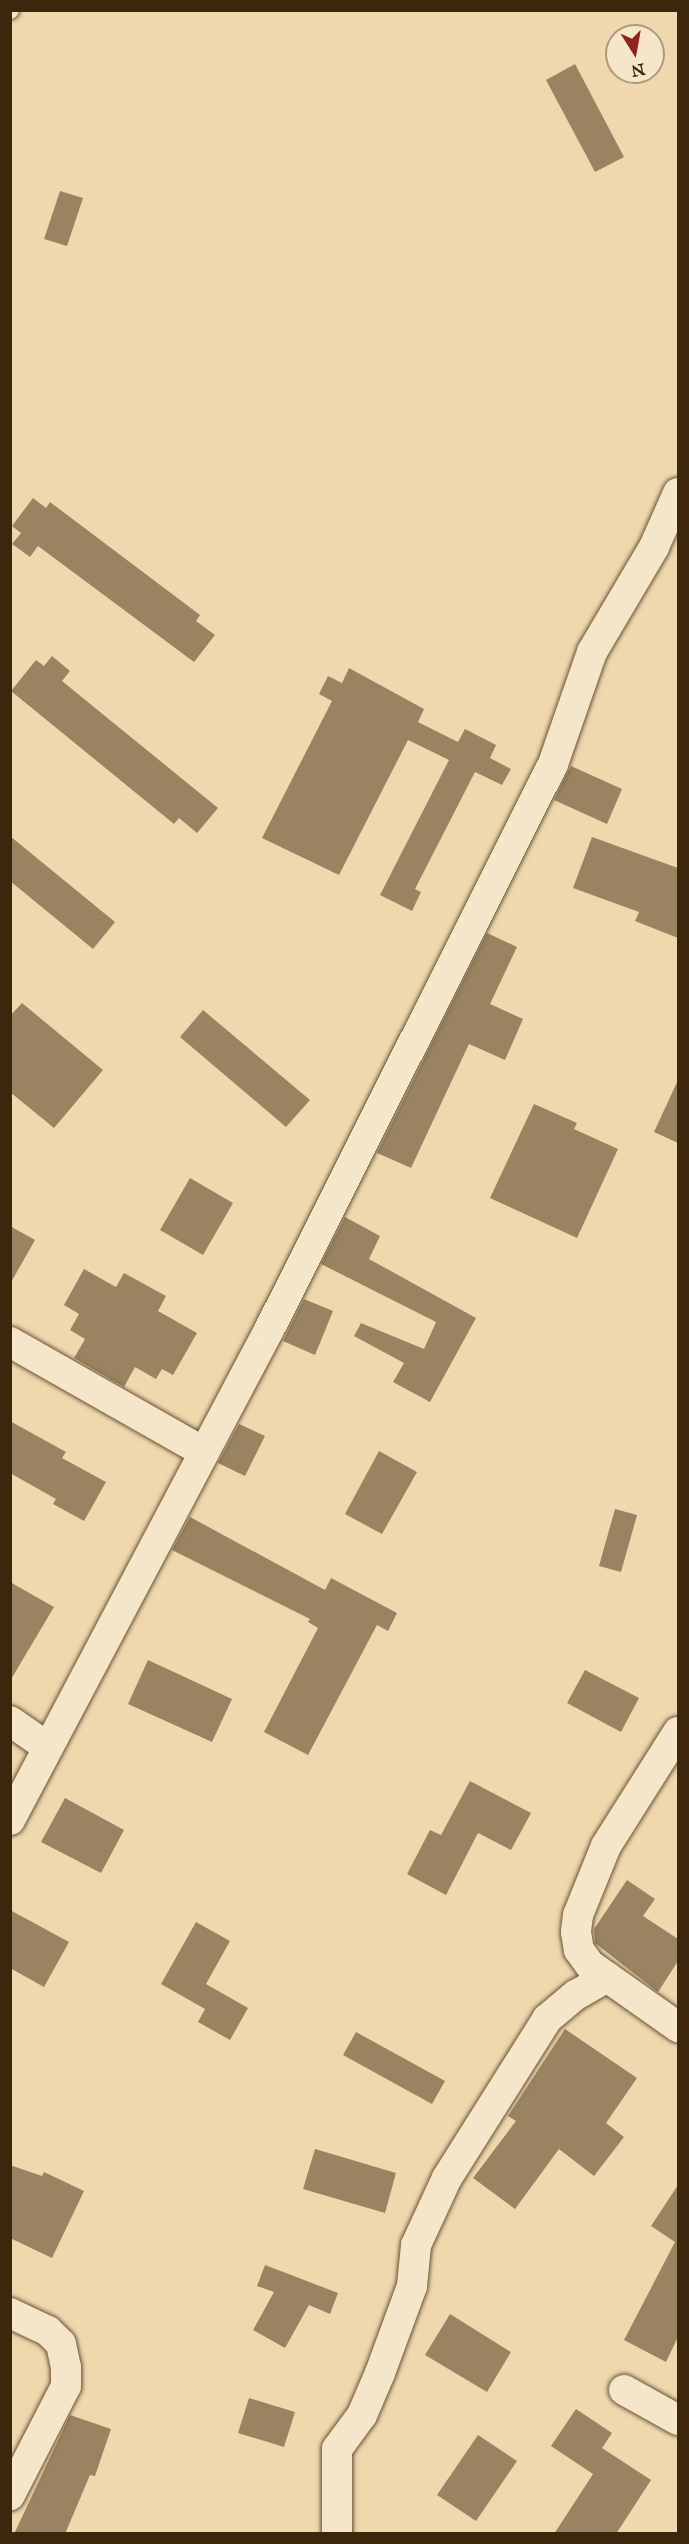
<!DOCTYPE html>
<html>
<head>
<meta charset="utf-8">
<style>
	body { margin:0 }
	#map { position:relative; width:689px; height:2544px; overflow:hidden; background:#f0d8ae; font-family:"IM FELL Great Primer",serif }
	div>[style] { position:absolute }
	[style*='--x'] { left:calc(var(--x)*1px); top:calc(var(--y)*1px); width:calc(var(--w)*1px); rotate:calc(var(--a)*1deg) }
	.building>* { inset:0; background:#9a8360 }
	.roads { filter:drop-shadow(0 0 2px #695334) drop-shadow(0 0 2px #695334) }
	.lane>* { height:15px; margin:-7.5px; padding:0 7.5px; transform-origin:7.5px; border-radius:7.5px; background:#f5e6ca }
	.street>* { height:30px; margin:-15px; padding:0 15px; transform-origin:15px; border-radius:15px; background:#f5e6ca }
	span { translate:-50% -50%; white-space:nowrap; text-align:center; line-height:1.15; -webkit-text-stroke:4.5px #f5e6ca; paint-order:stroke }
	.frame { position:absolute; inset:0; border:12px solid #3c270c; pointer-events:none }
	.north { position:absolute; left:605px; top:24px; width:60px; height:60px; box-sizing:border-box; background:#f5e6ca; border:2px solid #ab9a7e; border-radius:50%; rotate:169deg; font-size:16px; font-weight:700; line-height:24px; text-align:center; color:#3c270c }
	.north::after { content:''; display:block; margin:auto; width:21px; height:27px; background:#8f2418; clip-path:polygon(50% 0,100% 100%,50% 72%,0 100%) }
</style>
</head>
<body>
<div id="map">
	<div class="building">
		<i style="clip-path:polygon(575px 64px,624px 157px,595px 172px,546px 80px)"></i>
		<i style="clip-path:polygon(60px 191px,83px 198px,67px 246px,44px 239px)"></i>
		<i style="clip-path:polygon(33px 498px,46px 508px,50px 502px,200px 615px,196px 621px,215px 635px,194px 662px,38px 546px,30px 557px,12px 544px,21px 533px,12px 526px)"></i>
		<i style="clip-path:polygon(52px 656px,70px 671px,62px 681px,218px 808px,197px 833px,179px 818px,174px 824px,11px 691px,36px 660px,44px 666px)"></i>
		<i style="clip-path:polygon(349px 668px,424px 709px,418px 722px,458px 742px,465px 729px,496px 745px,490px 758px,511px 769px,502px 785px,475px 772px,415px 889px,421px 892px,412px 911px,380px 895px,449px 760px,408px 740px,339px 875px,262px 838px,332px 701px,319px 694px,328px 676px,342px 683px)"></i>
		<i style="clip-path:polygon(571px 766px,622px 789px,607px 824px,554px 800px)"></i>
		<i style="clip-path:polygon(10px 836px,115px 922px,93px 949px,10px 881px)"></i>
		<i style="clip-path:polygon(592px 837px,678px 868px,678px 938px,635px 921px,639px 912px,573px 888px)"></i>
		<i style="clip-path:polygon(487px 933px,517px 947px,490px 1004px,523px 1019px,505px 1060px,469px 1044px,411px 1168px,377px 1153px)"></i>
		<i style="clip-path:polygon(22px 1003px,103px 1070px,54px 1128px,10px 1092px,10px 1016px)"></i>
		<i style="clip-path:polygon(203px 1010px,310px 1100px,286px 1127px,180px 1037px)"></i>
		<i style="clip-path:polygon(678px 1080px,678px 1143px,654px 1132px)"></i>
		<i style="clip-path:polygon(534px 1104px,577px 1123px,574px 1129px,618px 1149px,577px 1238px,490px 1198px)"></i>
		<i style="clip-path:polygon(190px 1178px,233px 1203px,203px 1255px,160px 1230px)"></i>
		<i style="clip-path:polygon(345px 1217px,380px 1236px,369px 1259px,476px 1318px,430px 1402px,393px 1382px,404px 1363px,354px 1336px,361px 1323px,424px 1349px,436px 1322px,321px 1264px)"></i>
		<i style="clip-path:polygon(10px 1226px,35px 1240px,10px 1284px)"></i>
		<i style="clip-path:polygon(84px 1269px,116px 1287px,124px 1273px,166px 1296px,158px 1311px,197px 1333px,173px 1375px,162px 1369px,156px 1379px,135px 1367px,124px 1387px,74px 1358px,85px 1339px,70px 1330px,79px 1314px,64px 1305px)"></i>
		<i style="clip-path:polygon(304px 1299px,333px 1311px,315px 1355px,283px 1341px)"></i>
		<i style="clip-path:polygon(10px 1421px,66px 1452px,62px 1458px,106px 1482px,84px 1521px,53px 1504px,56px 1499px,10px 1473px)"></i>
		<i style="clip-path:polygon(239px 1424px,265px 1436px,245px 1476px,218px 1463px)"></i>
		<i style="clip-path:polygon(379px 1451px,417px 1472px,382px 1534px,345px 1514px)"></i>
		<i style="clip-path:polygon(615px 1509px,637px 1515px,621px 1572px,599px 1566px)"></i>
		<i style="clip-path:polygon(190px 1517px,325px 1590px,331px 1578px,397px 1613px,388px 1631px,377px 1625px,308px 1755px,264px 1732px,318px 1628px,308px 1622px,310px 1619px,172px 1550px)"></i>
		<i style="clip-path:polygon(10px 1582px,54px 1607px,10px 1681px)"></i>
		<i style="clip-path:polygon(148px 1660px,232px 1699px,212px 1742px,128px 1704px)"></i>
		<i style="clip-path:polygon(585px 1670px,639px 1698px,621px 1732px,567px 1703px)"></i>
		<i style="clip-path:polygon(470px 1781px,531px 1813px,511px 1850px,478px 1833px,446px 1895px,407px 1874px,430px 1830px,441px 1835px)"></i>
		<i style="clip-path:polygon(65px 1798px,124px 1830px,101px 1873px,41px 1842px)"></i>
		<i style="clip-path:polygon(627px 1880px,655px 1899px,643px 1916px,678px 1939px,678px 1961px,658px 1992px,595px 1943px,594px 1929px)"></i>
		<i style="clip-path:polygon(10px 1910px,69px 1942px,44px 1987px,10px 1968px)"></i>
		<i style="clip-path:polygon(196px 1922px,230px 1941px,206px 1984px,248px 2008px,230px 2040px,198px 2022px,205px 2009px,161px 1984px)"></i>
		<i style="clip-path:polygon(565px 2029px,637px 2078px,606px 2123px,624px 2137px,594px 2176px,559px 2149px,515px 2209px,473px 2178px,516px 2121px,508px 2116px)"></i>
		<i style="clip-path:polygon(356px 2032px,445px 2081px,432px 2104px,343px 2055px)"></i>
		<i style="clip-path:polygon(315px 2149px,396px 2173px,385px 2213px,303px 2189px)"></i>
		<i style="clip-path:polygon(10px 2165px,42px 2176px,44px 2172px,84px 2191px,52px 2258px,10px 2238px)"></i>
		<i style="clip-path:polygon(678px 2185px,678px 2337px,666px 2362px,624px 2340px,675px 2242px,651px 2226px)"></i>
		<i style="clip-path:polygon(265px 2265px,338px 2293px,330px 2314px,309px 2305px,285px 2348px,253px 2330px,274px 2292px,257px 2286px)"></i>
		<i style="clip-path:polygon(450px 2314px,511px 2352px,487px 2392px,425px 2355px)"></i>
		<i style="clip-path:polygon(249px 2398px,295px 2412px,284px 2447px,238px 2433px)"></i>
		<i style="clip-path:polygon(576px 2409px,612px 2433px,602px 2448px,651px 2480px,616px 2534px,554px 2534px,593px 2474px,551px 2446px)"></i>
		<i style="clip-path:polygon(70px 2415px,111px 2429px,95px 2476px,90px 2475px,65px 2534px,14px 2534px)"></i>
		<i style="clip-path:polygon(478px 2435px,517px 2461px,476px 2521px,437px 2495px)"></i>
	</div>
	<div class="roads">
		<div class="lane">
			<i style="--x:10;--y:11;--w:1;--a:-45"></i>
		</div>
		<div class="street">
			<i style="--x:10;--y:1342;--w:223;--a:29.6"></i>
			<i style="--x:10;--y:1721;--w:44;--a:34.8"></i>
			<i style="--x:678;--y:1732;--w:135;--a:122.3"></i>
			<i style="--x:606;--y:1846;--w:74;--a:112.1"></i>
			<i style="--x:578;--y:1915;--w:17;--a:97"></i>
			<i style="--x:576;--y:1932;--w:18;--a:81"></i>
			<i style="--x:579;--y:1950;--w:19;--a:54"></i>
			<i style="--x:590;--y:1965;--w:108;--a:35.2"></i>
			<i style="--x:10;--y:1820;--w:556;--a:-62.15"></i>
			<i style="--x:270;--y:1328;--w:631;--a:-63.35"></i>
			<i style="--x:553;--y:764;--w:119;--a:-70.8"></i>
			<i style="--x:592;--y:652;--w:122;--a:-59.4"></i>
			<i style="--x:654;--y:547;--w:59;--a:-66"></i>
			<i style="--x:10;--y:2313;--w:42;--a:25.3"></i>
			<i style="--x:48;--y:2331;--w:18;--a:45"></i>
			<i style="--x:61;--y:2344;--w:24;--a:78"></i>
			<i style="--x:66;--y:2367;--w:19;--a:90"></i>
			<i style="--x:66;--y:2386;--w:123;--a:117.2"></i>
			<i style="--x:624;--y:2390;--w:62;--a:29.1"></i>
			<i style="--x:337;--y:2534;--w:85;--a:-90"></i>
			<i style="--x:337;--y:2449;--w:42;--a:-53.7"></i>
			<i style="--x:362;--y:2415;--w:46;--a:-66.8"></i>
			<i style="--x:380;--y:2373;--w:93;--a:-69.8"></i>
			<i style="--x:412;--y:2286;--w:41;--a:-84.4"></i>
			<i style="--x:416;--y:2245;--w:74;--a:-65.2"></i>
			<i style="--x:447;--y:2178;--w:188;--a:-57.8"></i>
			<i style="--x:547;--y:2019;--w:38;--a:-40"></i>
			<i style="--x:576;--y:1995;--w:36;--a:-30"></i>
		</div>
	</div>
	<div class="frame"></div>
	<div class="north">N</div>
</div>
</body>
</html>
